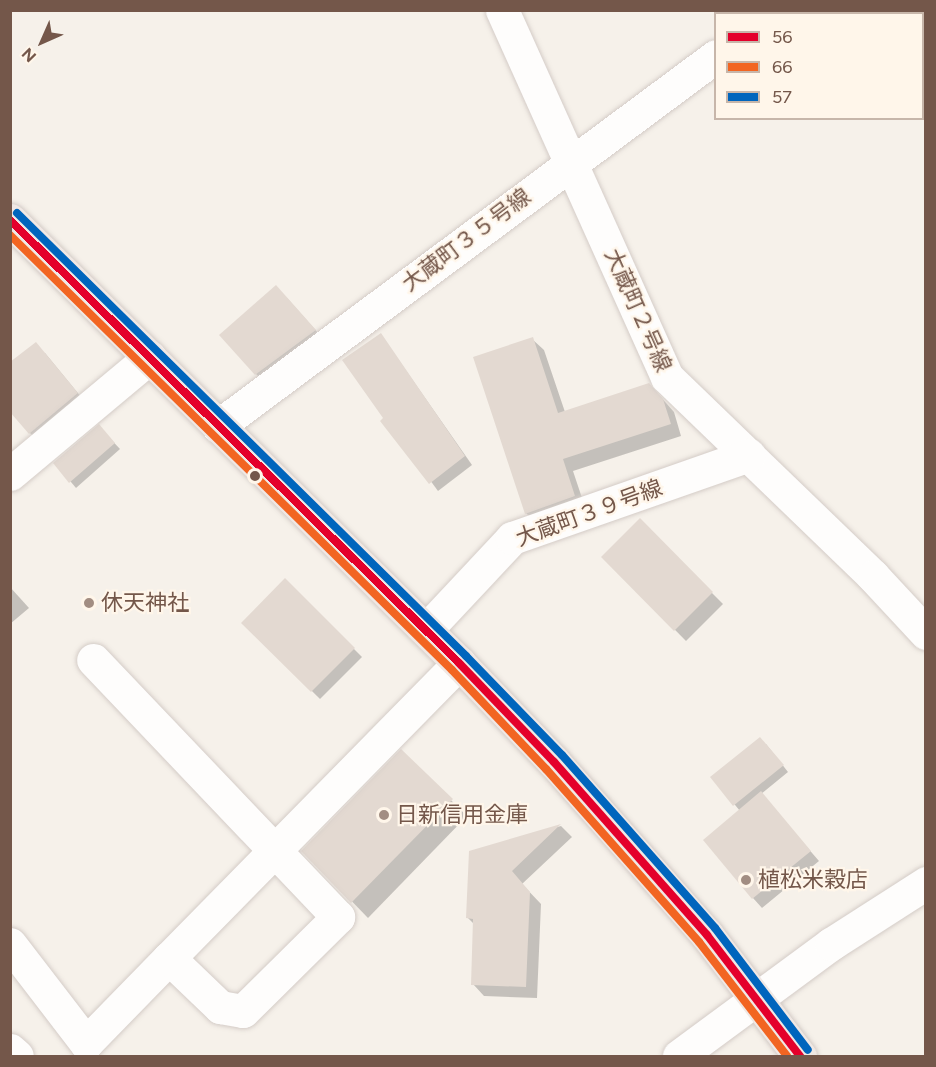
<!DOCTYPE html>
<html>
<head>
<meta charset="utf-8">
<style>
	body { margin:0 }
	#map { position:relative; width:936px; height:1067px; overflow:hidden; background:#f6f1ea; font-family:Figtree,"Noto Sans JP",sans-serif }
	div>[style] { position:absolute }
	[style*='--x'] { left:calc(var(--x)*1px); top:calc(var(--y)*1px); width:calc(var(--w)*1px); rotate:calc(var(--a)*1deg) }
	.shadow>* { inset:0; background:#0003 }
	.building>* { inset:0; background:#e3d9d1 }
	.roads { filter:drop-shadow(0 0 2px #d4ccc7) drop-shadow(0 0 2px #d4ccc7) }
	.street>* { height:33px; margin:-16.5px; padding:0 16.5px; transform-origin:16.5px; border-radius:16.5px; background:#fefdfc }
	.secondary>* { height:33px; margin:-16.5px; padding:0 16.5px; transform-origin:16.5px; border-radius:16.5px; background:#fefdfc }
	.highway>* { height:33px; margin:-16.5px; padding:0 16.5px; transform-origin:16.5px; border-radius:16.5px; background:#f0e8e4 }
	.bus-1>* { height:8px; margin:-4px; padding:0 4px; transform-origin:4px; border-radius:4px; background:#e4002b }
	.bus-2>* { height:8px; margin:-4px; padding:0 4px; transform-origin:4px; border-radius:4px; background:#f26522 }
	.bus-3>* { height:8px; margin:-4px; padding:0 4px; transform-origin:4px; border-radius:4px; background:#0065bd }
	.dots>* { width:16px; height:16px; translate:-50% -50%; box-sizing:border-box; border:3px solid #fff6ea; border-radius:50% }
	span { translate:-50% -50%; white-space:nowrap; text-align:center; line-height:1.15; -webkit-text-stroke:4.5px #fff6ea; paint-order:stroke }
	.street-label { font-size:22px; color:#74574a }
	.poi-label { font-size:22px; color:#74574a }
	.left { translate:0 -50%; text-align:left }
	.frame { position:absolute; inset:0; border:12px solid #74574a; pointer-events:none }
	.legend { position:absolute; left:714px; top:12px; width:210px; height:108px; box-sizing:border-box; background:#fff6ea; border:2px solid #c7b6aa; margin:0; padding:8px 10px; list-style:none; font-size:18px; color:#74574a }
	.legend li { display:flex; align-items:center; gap:12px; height:30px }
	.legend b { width:30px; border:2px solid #c7b6aa }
	.north { position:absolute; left:12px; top:12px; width:60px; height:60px; -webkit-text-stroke:4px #fff6ea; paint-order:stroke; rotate:225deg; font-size:16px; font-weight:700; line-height:24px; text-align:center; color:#74574a }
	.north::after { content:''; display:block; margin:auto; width:21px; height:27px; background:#74574a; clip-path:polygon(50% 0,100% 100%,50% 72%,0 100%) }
</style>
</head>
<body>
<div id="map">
	<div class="shadow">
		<i style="clip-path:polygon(287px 298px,326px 342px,268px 385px,256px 374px)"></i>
		<i style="clip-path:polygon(381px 335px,472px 465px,438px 491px,385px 419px)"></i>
		<i style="clip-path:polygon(532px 339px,544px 350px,565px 412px,660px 396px,674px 412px,681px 436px,573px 471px,585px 507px,537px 524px,526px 513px)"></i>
		<i style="clip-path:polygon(45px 353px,86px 403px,39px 442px,30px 433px)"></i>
		<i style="clip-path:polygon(104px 432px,120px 449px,76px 488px,55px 463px)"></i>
		<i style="clip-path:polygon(646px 527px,723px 604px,686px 641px,610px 564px)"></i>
		<i style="clip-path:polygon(285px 580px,362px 657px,320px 699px,243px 623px)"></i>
		<i style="clip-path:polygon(10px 587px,29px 608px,10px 624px)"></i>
		<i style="clip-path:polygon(766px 744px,788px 772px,761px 794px,819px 861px,762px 908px,753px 898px,740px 811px,712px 777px)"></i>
		<i style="clip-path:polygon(401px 751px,467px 816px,368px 918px,303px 851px)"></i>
		<i style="clip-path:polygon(561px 826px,572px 837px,522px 884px,541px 904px,537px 998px,484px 996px,473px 984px,475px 925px,468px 918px,470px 852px)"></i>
	</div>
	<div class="building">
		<i style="clip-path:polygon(276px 285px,316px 330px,255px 375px,219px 335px)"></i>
		<i style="clip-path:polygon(381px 333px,465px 456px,429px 484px,380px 421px,383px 418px,342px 360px)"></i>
		<i style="clip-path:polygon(533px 337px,558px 413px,649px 383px,663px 399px,671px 424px,563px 459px,575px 496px,525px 514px,473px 357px)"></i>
		<i style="clip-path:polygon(36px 342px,78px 393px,29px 434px,10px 412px,10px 362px)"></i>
		<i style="clip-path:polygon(99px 424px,115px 443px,69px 483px,53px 463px)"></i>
		<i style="clip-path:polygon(640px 518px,713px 592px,674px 631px,601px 557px)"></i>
		<i style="clip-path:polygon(285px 578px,355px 648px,311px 692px,241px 623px)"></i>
		<i style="clip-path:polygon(760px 737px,784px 765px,733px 806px,710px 777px)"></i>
		<i style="clip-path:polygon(401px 749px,453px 799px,351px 903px,301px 851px)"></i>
		<i style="clip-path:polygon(761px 791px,811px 851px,752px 899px,703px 840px)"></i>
		<i style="clip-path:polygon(561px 824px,512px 871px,530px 892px,526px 987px,471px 985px,473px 919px,466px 918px,469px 851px)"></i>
	</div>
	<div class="roads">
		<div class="street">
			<i style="--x:502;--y:10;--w:402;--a:65.8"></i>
			<i style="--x:667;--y:377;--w:286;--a:44"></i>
			<i style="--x:873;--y:576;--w:78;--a:47.1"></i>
			<i style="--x:773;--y:14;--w:6;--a:-45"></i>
			<i style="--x:218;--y:426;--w:620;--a:-36.61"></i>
			<i style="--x:10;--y:474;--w:182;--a:-39.9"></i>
			<i style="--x:426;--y:630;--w:126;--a:-46.9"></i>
			<i style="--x:512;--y:538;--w:251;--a:-19.3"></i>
			<i style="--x:10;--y:944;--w:125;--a:52.5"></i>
			<i style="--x:86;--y:1043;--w:119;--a:-45.7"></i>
			<i style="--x:169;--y:958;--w:71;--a:43.9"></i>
			<i style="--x:220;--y:1007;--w:23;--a:10"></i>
			<i style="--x:243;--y:1011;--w:134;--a:-44.7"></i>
			<i style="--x:338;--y:917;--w:355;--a:-133.6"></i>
			<i style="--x:169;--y:958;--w:414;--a:-45.5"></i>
			<i style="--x:10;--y:1050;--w:9;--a:41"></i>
		</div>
		<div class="secondary">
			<i style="--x:679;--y:1056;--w:189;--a:-36.4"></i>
			<i style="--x:831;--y:944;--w:113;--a:-32.7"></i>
		</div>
		<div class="highway">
			<i style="--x:10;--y:220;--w:631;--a:44.61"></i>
			<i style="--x:459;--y:663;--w:137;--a:46.2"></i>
			<i style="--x:554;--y:762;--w:231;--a:48.5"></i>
			<i style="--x:707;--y:935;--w:153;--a:52.5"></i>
		</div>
	</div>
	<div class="bus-1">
		<i style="--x:10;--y:220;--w:631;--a:44.61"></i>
		<i style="--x:459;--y:663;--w:137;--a:46.2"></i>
		<i style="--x:554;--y:762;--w:231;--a:48.5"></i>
		<i style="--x:707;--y:935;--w:153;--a:52.5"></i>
	</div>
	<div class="bus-2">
		<i style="--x:10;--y:235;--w:620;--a:44.54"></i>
		<i style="--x:452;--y:670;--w:137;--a:46.5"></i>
		<i style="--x:546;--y:769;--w:231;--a:48.5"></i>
		<i style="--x:699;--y:942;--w:144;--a:52.3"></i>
	</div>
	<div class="bus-3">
		<i style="--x:17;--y:213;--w:631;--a:44.61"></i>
		<i style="--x:466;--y:656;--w:138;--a:45.9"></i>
		<i style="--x:562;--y:755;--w:231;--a:48.5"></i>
		<i style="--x:715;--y:928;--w:153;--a:52.7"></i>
	</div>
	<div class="dots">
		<i style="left:255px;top:476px;background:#74574a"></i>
		<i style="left:89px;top:603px;background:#a28d82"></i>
		<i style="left:384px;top:815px;background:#a28d82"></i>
		<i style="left:746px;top:880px;background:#a28d82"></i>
	</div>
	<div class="street-label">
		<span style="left:466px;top:240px;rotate:-37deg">大蔵町３５号線</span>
		<span style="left:638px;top:310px;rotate:66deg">大蔵町２号線</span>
		<span style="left:589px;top:513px;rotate:-20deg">大蔵町３９号線</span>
	</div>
	<div class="poi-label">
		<span class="left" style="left:101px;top:603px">休天神社</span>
		<span class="left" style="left:396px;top:815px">日新信用金庫</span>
		<span class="left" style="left:758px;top:880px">植松米穀店</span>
	</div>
	<div class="frame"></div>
	<ul class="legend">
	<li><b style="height:8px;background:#e4002b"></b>56</li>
	<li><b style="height:8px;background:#f26522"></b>66</li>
	<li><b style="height:8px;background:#0065bd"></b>57</li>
	</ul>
	<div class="north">N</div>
</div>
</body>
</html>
